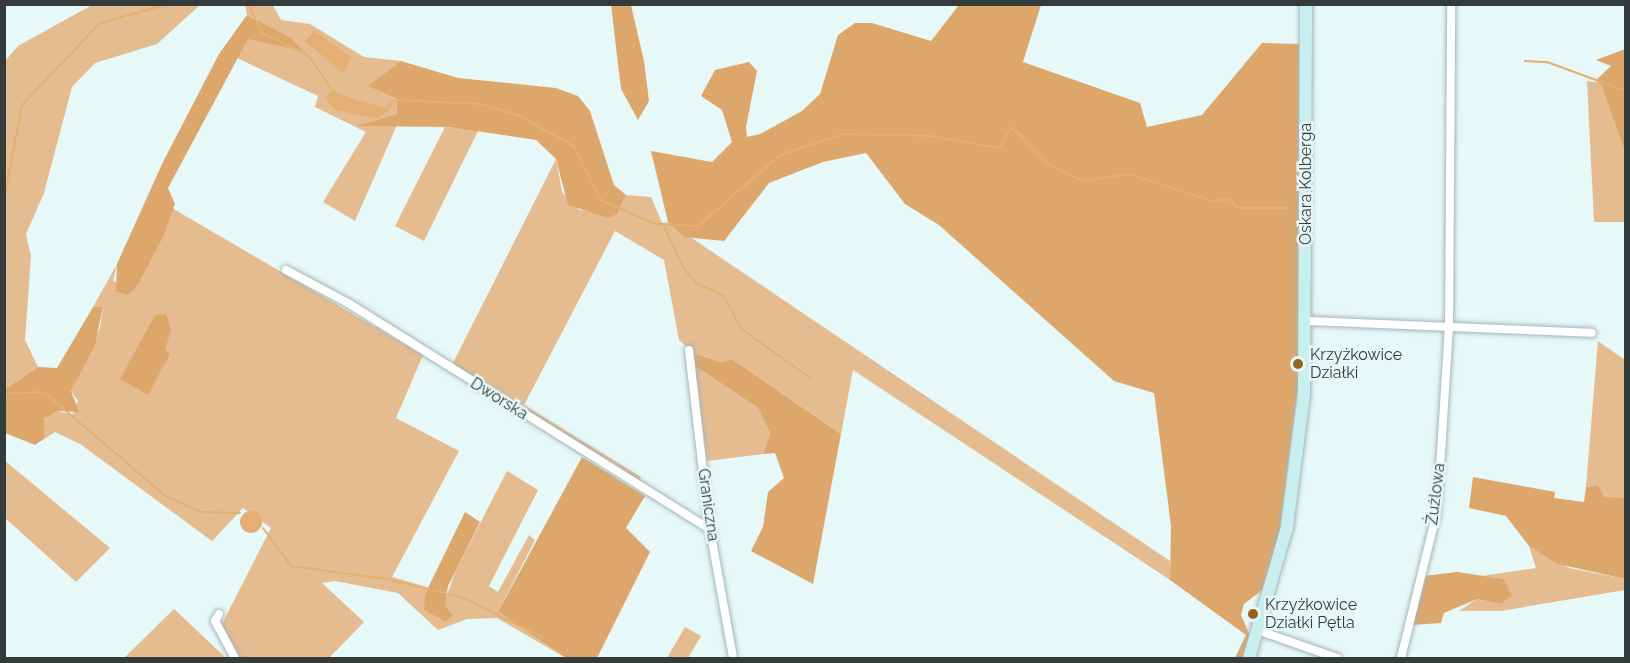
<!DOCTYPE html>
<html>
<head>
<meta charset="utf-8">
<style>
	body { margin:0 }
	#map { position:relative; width:1630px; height:663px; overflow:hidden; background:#e6f8f8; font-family:Raleway,sans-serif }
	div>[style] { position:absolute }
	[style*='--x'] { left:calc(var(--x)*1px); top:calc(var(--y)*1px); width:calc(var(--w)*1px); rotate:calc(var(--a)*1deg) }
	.green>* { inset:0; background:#e5bc90 }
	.forest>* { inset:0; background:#dda76b }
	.water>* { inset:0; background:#e5ae72 }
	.round { border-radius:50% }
	.stream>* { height:2px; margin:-1px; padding:0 1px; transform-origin:1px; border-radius:1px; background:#e5ae72 }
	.roads { filter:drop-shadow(0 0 2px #a5b6b7) drop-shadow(0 0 2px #a5b6b7) }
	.street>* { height:8px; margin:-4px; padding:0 4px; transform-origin:4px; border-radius:4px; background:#fff }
	.secondary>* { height:12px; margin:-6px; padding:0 6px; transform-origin:6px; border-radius:6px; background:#c9eef0 }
	.dots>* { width:16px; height:16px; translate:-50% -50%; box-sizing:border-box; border:3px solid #e6f8f8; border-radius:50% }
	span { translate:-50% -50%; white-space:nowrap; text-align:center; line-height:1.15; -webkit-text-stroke:5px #e6f8f8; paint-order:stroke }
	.street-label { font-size:16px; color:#343b3b }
	.poi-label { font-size:16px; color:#343b3b }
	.left { translate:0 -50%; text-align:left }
	.frame { position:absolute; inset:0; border:6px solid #343b3b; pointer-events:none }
</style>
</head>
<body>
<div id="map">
	<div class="green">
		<i style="clip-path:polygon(272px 4px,281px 20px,310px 24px,364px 57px,401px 61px,369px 86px,397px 99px,397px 114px,358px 126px,397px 125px,355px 221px,323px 202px,366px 132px,315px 107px,318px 96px,237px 58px,258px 20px,247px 15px,245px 5px)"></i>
		<i style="clip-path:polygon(92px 5px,200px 5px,157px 44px,95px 63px,72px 87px,44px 193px,26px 234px,31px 256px,25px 340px,38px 367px,5px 389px,5px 61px,18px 46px)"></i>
		<i style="clip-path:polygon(1587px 81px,1601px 83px,1625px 152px,1625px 222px,1594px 222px)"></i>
		<i style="clip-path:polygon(445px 127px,479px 129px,424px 241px,395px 226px)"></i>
		<i style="clip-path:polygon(556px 159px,562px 192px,579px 210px,617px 214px,626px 195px,651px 197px,662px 223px,668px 222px,1170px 561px,1170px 580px,853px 370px,841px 434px,732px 359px,720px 362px,694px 353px,679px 340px,664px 260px,615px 231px,524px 405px,641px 477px,639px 483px,451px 367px)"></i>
		<i style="clip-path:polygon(172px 208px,423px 355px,396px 418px,459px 451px,392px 577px,427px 587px,425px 594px,439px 619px,455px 572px,507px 471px,538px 490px,489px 586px,498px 592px,529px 535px,535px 540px,498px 612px,566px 658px,497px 618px,467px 619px,438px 630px,398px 593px,335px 581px,322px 583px,364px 622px,329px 658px,237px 658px,222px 624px,271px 528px,243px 508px,212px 541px,80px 444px,55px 432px,44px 439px,44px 419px,58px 411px,72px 415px,78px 401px,71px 391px,100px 328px,103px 306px,93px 307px,117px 264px,113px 281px,136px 288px)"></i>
		<i style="clip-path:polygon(1598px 341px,1625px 360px,1625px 498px,1603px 498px,1598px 485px,1586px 487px)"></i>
		<i style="clip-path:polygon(695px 366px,758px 408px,770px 433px,763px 454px,707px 461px)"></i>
		<i style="clip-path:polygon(4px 460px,110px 548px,76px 582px,5px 518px)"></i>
		<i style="clip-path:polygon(1529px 546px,1569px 568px,1625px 579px,1625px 590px,1501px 611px,1459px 611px,1477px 599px,1500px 604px,1504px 579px,1481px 576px,1536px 568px)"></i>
		<i style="clip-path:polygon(174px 609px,226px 658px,124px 658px)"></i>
		<i style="clip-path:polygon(685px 627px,701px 636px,688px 658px,667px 658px)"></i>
	</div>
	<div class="forest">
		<i style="clip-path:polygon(611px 5px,631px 5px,644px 61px,649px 101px,638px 120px,621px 89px)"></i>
		<i style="clip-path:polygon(959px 5px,1041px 5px,1023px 62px,1140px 103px,1147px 127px,1202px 115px,1262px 43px,1299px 44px,1298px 386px,1278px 543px,1266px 587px,1244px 604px,1241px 615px,1252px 640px,1244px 658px,1235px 658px,1246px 635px,1170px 580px,1171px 526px,1154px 393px,1114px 381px,939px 225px,905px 204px,866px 153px,823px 162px,769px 183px,724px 241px,684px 237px,668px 222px,651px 151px,712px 162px,732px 142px,722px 110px,701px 96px,715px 70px,749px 62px,757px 71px,746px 127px,747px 137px,760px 134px,802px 111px,820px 94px,838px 35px,855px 23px,872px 23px,931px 41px)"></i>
		<i style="clip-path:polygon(247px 15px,291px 38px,303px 51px,248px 39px,168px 188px,175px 204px,164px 235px,136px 288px,127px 295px,116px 291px,117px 264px,163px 162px,219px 54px)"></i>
		<i style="clip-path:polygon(1625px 49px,1626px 49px,1625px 152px,1601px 84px,1595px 81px,1611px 66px,1596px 60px)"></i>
		<i style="clip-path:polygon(401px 61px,458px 78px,556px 88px,578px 96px,590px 111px,614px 185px,626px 195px,617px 214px,608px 218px,568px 205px,556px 159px,536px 140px,449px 127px,356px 126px,397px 114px,397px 99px,368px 86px)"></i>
		<i style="clip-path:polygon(103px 306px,95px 345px,71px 391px,79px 412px,58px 411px,44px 419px,44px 439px,35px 445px,5px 433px,5px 389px,38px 367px,57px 368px,93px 307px)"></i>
		<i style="clip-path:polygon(166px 314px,171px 330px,165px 350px,170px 354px,148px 395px,120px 379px,155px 315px)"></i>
		<i style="clip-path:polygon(694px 353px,720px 362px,732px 359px,841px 434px,813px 584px,751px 551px,763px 527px,768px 492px,784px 478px,775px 453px,763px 454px,770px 433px,758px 408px,695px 366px)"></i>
		<i style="clip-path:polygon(582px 457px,645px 496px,626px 528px,650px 552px,597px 658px,566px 658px,498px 612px)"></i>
		<i style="clip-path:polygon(1473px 477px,1555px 492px,1554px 498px,1584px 502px,1586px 487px,1598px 485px,1604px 497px,1625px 498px,1625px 579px,1558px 564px,1529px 546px,1506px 516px,1469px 508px)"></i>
		<i style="clip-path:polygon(465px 512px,480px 522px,448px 586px,445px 605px,452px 615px,446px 622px,424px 610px,425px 594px)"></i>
		<i style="clip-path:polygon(1457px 572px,1504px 579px,1512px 596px,1500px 604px,1477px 599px,1444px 613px,1441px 623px,1413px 625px,1424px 576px)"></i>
	</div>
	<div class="water">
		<i style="clip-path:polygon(314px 31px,352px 58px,343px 73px,305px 41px)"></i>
		<i style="clip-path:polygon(332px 90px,356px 100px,390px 109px,377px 119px,336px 110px,325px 99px)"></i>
		<i class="round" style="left:240px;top:511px;width:22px;height:22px"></i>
	</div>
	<div class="stream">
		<i style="--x:249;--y:4;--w:30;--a:67"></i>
		<i style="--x:261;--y:32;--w:52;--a:26.1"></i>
		<i style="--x:308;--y:55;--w:42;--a:55.6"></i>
		<i style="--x:1525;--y:61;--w:22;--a:3"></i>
		<i style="--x:1547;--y:62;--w:84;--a:20.2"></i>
		<i style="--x:388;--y:107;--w:9;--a:-49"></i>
		<i style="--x:394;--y:100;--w:88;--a:2.6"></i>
		<i style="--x:482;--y:104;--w:39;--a:18"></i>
		<i style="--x:519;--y:116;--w:63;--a:28.6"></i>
		<i style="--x:574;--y:146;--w:60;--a:63.4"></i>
		<i style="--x:601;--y:200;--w:59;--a:24"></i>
		<i style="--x:655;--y:224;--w:43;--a:2.7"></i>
		<i style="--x:698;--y:226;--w:108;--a:-40.9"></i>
		<i style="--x:780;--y:155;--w:67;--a:-18.2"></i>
		<i style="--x:844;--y:134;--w:87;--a:1.3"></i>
		<i style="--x:931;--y:136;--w:69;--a:10"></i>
		<i style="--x:999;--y:148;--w:25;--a:-58"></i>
		<i style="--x:1012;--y:127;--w:54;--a:45.7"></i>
		<i style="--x:1050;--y:166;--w:36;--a:24"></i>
		<i style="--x:1083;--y:181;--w:47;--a:-8.7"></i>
		<i style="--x:1129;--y:174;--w:87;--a:18"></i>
		<i style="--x:1212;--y:201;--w:18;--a:-6"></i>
		<i style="--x:1230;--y:199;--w:11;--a:52"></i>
		<i style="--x:1237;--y:208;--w:54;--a:0"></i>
		<i style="--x:4;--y:199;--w:96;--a:-79.2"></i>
		<i style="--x:22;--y:105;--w:113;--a:-46.4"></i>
		<i style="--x:100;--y:23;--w:72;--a:-15.4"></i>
		<i style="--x:663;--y:224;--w:50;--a:65"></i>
		<i style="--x:684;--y:269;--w:21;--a:47"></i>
		<i style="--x:698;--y:284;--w:29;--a:25"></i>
		<i style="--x:724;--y:296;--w:36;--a:63"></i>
		<i style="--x:740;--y:328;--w:85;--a:35.4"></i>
		<i style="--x:4;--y:393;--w:40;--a:-1.4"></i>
		<i style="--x:44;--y:392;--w:158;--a:40.6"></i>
		<i style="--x:164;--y:495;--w:40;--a:25"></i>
		<i style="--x:200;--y:512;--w:40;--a:1.4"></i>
		<i style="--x:263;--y:528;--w:47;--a:53.6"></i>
		<i style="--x:291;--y:566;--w:97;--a:7.7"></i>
		<i style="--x:387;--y:579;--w:79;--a:13.9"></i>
		<i style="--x:464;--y:598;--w:87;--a:26.6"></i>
	</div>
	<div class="roads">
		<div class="street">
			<i style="--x:286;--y:270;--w:70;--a:28"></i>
			<i style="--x:348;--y:303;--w:427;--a:32"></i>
			<i style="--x:1307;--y:321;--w:285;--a:2.4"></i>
			<i style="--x:689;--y:350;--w:175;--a:83.4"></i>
			<i style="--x:709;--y:524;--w:136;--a:79.8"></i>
			<i style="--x:219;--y:614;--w:8;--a:120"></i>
			<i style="--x:215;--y:621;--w:42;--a:61.6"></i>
			<i style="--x:1260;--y:631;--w:82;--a:19.3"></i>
			<i style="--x:1401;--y:658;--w:147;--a:-76.2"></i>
			<i style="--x:1436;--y:515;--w:62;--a:-85.4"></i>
			<i style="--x:1441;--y:453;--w:128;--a:-86.4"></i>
			<i style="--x:1449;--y:325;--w:321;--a:-89.6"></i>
		</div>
		<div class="secondary">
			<i style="--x:1249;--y:658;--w:136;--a:-73.8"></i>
			<i style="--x:1287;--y:527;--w:133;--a:-82.7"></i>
			<i style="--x:1304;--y:395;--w:391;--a:-89.7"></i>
		</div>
	</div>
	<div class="dots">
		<i style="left:1298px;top:364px;background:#99621b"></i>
		<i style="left:1253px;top:614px;background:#99621b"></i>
	</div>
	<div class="street-label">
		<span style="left:1306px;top:184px;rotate:-90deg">Oskara Kolberga</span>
		<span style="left:499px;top:399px;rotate:32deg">Dworska</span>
		<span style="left:1436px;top:494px;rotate:-83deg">Żużlowa</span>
		<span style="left:708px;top:505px;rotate:82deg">Graniczna</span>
	</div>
	<div class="poi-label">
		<span class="left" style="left:1310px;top:364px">Krzyżkowice<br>Działki</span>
		<span class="left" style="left:1265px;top:614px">Krzyżkowice<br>Działki Pętla</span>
	</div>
	<div class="frame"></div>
</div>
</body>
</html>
